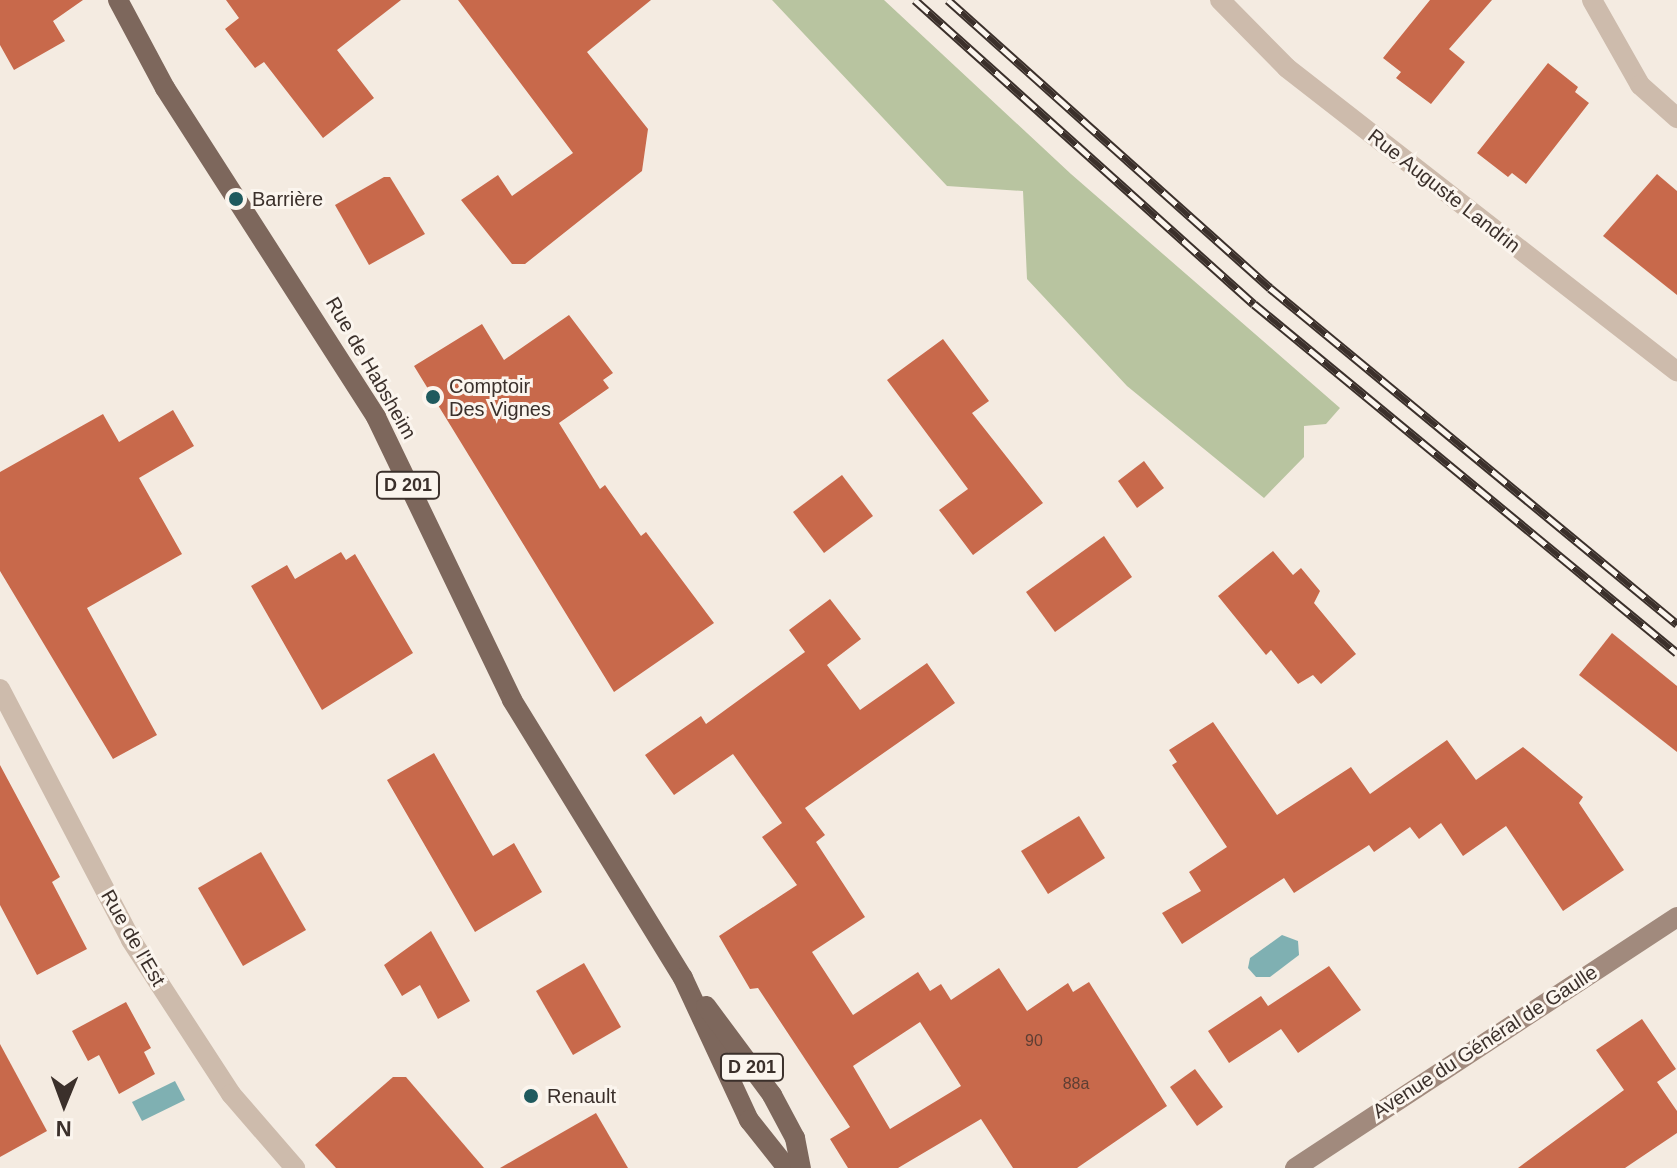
<!DOCTYPE html>
<html>
<head>
<meta charset="utf-8">
<style>
	body { margin:0 }
	#map { position:relative; width:1677px; height:1168px; overflow:hidden; background:#f4ebe1; font-family:Helvetica,sans-serif }
	div>[style] { position:absolute }
	[style*='--x'] { left:calc(var(--x)*1px); top:calc(var(--y)*1px); width:calc(var(--w)*1px); rotate:calc(var(--a)*1deg) }
	.green>* { inset:0; background:#b8c4a0 }
	.water>* { inset:0; background:#7fb0b2 }
	.building>* { inset:0; background:#c8694b }
	.street>* { height:20px; margin:-10px; padding:0 10px; transform-origin:10px; border-radius:10px; background:#cdbbac }
	.secondary>* { height:20px; margin:-10px; padding:0 10px; transform-origin:10px; border-radius:10px; background:#a18a7d }
	.primary>* { height:20px; margin:-10px; padding:0 10px; transform-origin:10px; border-radius:10px; background:#7d675c }
	.rail>* { height:9px; margin-top:-4.5px; transform-origin:0; background:repeating-linear-gradient(90deg,#fbf5ee 0 18px,#3b302b 0 36px); box-sizing:border-box; border-block:2px solid #3b302b }
	.dots>* { width:22px; height:22px; translate:-50% -50%; box-sizing:border-box; border:4px solid #fbf5ee; border-radius:50% }
	span { translate:-50% -50%; white-space:nowrap; text-align:center; line-height:1.15; -webkit-text-stroke:6px #fbf5ee; paint-order:stroke }
	.number-label { font-size:16px; color:#5e3e33 }
	.number-label span { -webkit-text-stroke-width:0 }
	.shield-label span { padding:2px 6px; background:#fbf5ee; border:2px solid; border-radius:6px; -webkit-text-stroke-width:0 }
	.shield-label { font-size:18px; color:#3b302b; font-weight:700 }
	.street-label { font-size:20px; color:#3b302b }
	.poi-label { font-size:20px; color:#3b302b }
	.left { translate:0 -50%; text-align:left }
	.north { position:absolute; left:24px; top:1064px; width:80px; height:80px; -webkit-text-stroke:6px #fbf5ee; paint-order:stroke; rotate:181deg; font-size:22px; font-weight:700; line-height:32px; text-align:center; color:#3b302b }
	.north::after { content:''; display:block; margin:auto; width:28px; height:36px; background:#3b302b; clip-path:polygon(50% 0,100% 100%,50% 72%,0 100%) }
</style>
</head>
<body>
<div id="map">
	<div class="green">
		<i style="clip-path:polygon(772px 0,884px 0,1071px 174px,1340px 408px,1326px 424px,1304px 426px,1304px 457px,1264px 498px,1127px 386px,1027px 279px,1023px 191px,947px 186px)"></i>
	</div>
	<div class="water">
		<i style="clip-path:polygon(1282px 935px,1298px 941px,1299px 955px,1270px 977px,1256px 977px,1248px 968px,1250px 958px)"></i>
		<i style="clip-path:polygon(175px 1081px,185px 1100px,142px 1121px,132px 1102px)"></i>
	</div>
	<div class="building">
		<i style="clip-path:polygon(0 0,83px 0,53px 21px,65px 41px,14px 70px,0 45px)"></i>
		<i style="clip-path:polygon(226px 0,401px 0,337px 50px,374px 98px,323px 138px,264px 62px,255px 68px,225px 29px,239px 18px)"></i>
		<i style="clip-path:polygon(458px 0,651px 0,587px 52px,648px 129px,642px 171px,525px 264px,512px 264px,461px 200px,498px 175px,512px 196px,573px 153px)"></i>
		<i style="clip-path:polygon(1430px 0,1492px 0,1449px 49px,1465px 62px,1431px 104px,1396px 78px,1401px 72px,1383px 58px)"></i>
		<i style="clip-path:polygon(1548px 63px,1578px 87px,1575px 92px,1589px 103px,1526px 184px,1512px 173px,1508px 177px,1477px 153px)"></i>
		<i style="clip-path:polygon(1657px 174px,1677px 191px,1677px 295px,1603px 236px)"></i>
		<i style="clip-path:polygon(384px 177px,390px 177px,425px 234px,369px 265px,335px 205px)"></i>
		<i style="clip-path:polygon(569px 315px,613px 373px,603px 380px,609px 388px,559px 423px,600px 489px,605px 485px,641px 536px,646px 532px,714px 623px,614px 692px,414px 366px,482px 324px,504px 360px)"></i>
		<i style="clip-path:polygon(943px 339px,989px 401px,972px 413px,1043px 503px,973px 555px,939px 510px,968px 489px,887px 380px)"></i>
		<i style="clip-path:polygon(173px 410px,194px 446px,139px 478px,182px 554px,87px 608px,157px 735px,113px 759px,0 571px,0 472px,103px 414px,119px 442px)"></i>
		<i style="clip-path:polygon(1144px 461px,1164px 488px,1137px 508px,1118px 481px)"></i>
		<i style="clip-path:polygon(842px 475px,873px 516px,824px 553px,793px 512px)"></i>
		<i style="clip-path:polygon(1104px 536px,1132px 577px,1055px 632px,1026px 592px)"></i>
		<i style="clip-path:polygon(1273px 551px,1293px 575px,1301px 568px,1320px 591px,1314px 603px,1356px 654px,1321px 684px,1313px 675px,1298px 684px,1271px 650px,1266px 655px,1218px 596px)"></i>
		<i style="clip-path:polygon(341px 552px,346px 560px,355px 554px,413px 653px,322px 710px,251px 586px,287px 565px,295px 579px)"></i>
		<i style="clip-path:polygon(evenodd,830px 599px,861px 639px,827px 665px,860px 710px,927px 663px,955px 703px,805px 808px,825px 835px,816px 842px,865px 917px,812px 952px,853px 1015px,918px 972px,930px 991px,941px 984px,951px 1000px,999px 968px,1027px 1011px,1068px 983px,1073px 992px,1089px 982px,1167px 1106px,1077px 1168px,1013px 1168px,981px 1119px,898px 1168px,848px 1168px,830px 1139px,850px 1127px,758px 988px,750px 989px,719px 936px,797px 885px,762px 837px,782px 823px,733px 754px,674px 795px,645px 755px,701px 716px,706px 724px,805px 652px,789px 630px,830px 599px,920px 1022px,961px 1086px,890px 1129px,853px 1066px,920px 1022px)"></i>
		<i style="clip-path:polygon(1612px 633px,1677px 686px,1677px 752px,1579px 675px)"></i>
		<i style="clip-path:polygon(1213px 722px,1277px 815px,1351px 767px,1370px 794px,1447px 740px,1476px 780px,1523px 747px,1583px 797px,1579px 803px,1624px 870px,1563px 911px,1506px 826px,1463px 856px,1441px 823px,1419px 839px,1410px 827px,1374px 852px,1369px 845px,1294px 893px,1284px 878px,1182px 944px,1162px 913px,1201px 891px,1189px 872px,1227px 847px,1172px 765px,1177px 762px,1169px 750px)"></i>
		<i style="clip-path:polygon(434px 753px,493px 856px,514px 843px,542px 892px,475px 932px,387px 780px)"></i>
		<i style="clip-path:polygon(0 765px,60px 877px,52px 882px,87px 949px,37px 975px,0 905px)"></i>
		<i style="clip-path:polygon(1079px 816px,1105px 858px,1048px 894px,1021px 851px)"></i>
		<i style="clip-path:polygon(261px 852px,306px 930px,243px 966px,198px 888px)"></i>
		<i style="clip-path:polygon(431px 931px,470px 1001px,438px 1019px,420px 985px,402px 996px,384px 965px)"></i>
		<i style="clip-path:polygon(584px 963px,621px 1027px,573px 1055px,536px 991px)"></i>
		<i style="clip-path:polygon(1329px 966px,1361px 1010px,1298px 1053px,1281px 1029px,1229px 1063px,1208px 1031px,1261px 996px,1268px 1006px)"></i>
		<i style="clip-path:polygon(126px 1002px,151px 1048px,144px 1052px,155px 1074px,119px 1094px,99px 1055px,88px 1061px,72px 1031px)"></i>
		<i style="clip-path:polygon(1642px 1019px,1676px 1069px,1657px 1082px,1677px 1111px,1677px 1133px,1625px 1168px,1518px 1168px,1624px 1090px,1596px 1050px)"></i>
		<i style="clip-path:polygon(0 1044px,47px 1131px,0 1157px)"></i>
		<i style="clip-path:polygon(1195px 1069px,1223px 1107px,1197px 1126px,1170px 1087px)"></i>
		<i style="clip-path:polygon(393px 1077px,406px 1077px,484px 1168px,336px 1168px,315px 1145px)"></i>
		<i style="clip-path:polygon(596px 1113px,628px 1168px,500px 1168px)"></i>
	</div>
	<div class="street">
		<i style="--x:1220;--y:0;--w:95;--a:45.4"></i>
		<i style="--x:1287;--y:68;--w:494;--a:37.9"></i>
		<i style="--x:1592;--y:0;--w:98;--a:60.5"></i>
		<i style="--x:1640;--y:85;--w:50;--a:41.7"></i>
		<i style="--x:0;--y:689;--w:283;--a:62.4"></i>
		<i style="--x:131;--y:940;--w:184;--a:57"></i>
		<i style="--x:231;--y:1094;--w:98;--a:49.1"></i>
	</div>
	<div class="secondary">
		<i style="--x:1295;--y:1168;--w:457;--a:-33.3"></i>
	</div>
	<div class="primary">
		<i style="--x:118;--y:0;--w:100;--a:61.9"></i>
		<i style="--x:165;--y:88;--w:391;--a:57.3"></i>
		<i style="--x:376;--y:417;--w:314;--a:64.3"></i>
		<i style="--x:512;--y:700;--w:326;--a:58.4"></i>
		<i style="--x:683;--y:978;--w:157;--a:65.1"></i>
		<i style="--x:749;--y:1120;--w:61;--a:51.6"></i>
		<i style="--x:706;--y:1006;--w:111;--a:53.4"></i>
		<i style="--x:772;--y:1095;--w:49;--a:61.9"></i>
		<i style="--x:795;--y:1138;--w:31;--a:79"></i>
	</div>
	<div class="rail">
		<i style="--x:915;--y:0;--w:455;--a:41.9"></i>
		<i style="--x:1254;--y:304;--w:548;--a:39.52"></i>
		<i style="--x:948;--y:0;--w:432;--a:41.8"></i>
		<i style="--x:1270;--y:288;--w:528;--a:39.54"></i>
	</div>
	<div class="dots">
		<i style="left:236px;top:199px;background:#1f5a5e"></i>
		<i style="left:433px;top:397px;background:#1f5a5e"></i>
		<i style="left:531px;top:1096px;background:#1f5a5e"></i>
	</div>
	<div class="number-label">
		<span style="left:1034px;top:1041px">90</span>
		<span style="left:1076px;top:1084px">88a</span>
	</div>
	<div class="shield-label">
		<span style="left:408px;top:485px">D 201</span>
		<span style="left:752px;top:1067px">D 201</span>
	</div>
	<div class="street-label">
		<span style="left:1444px;top:191px;rotate:38deg">Rue Auguste Landrin</span>
		<span style="left:371px;top:368px;rotate:60deg">Rue de Habsheim</span>
		<span style="left:133px;top:938px;rotate:60deg">Rue de l'Est</span>
		<span style="left:1485px;top:1042px;rotate:-33deg">Avenue du Général de Gaulle</span>
	</div>
	<div class="poi-label">
		<span class="left" style="left:252px;top:199px">Barrière</span>
		<span class="left" style="left:449px;top:398px">Comptoir<br>Des Vignes</span>
		<span class="left" style="left:547px;top:1096px">Renault</span>
	</div>
	<div class="north">N</div>
</div>
</body>
</html>
